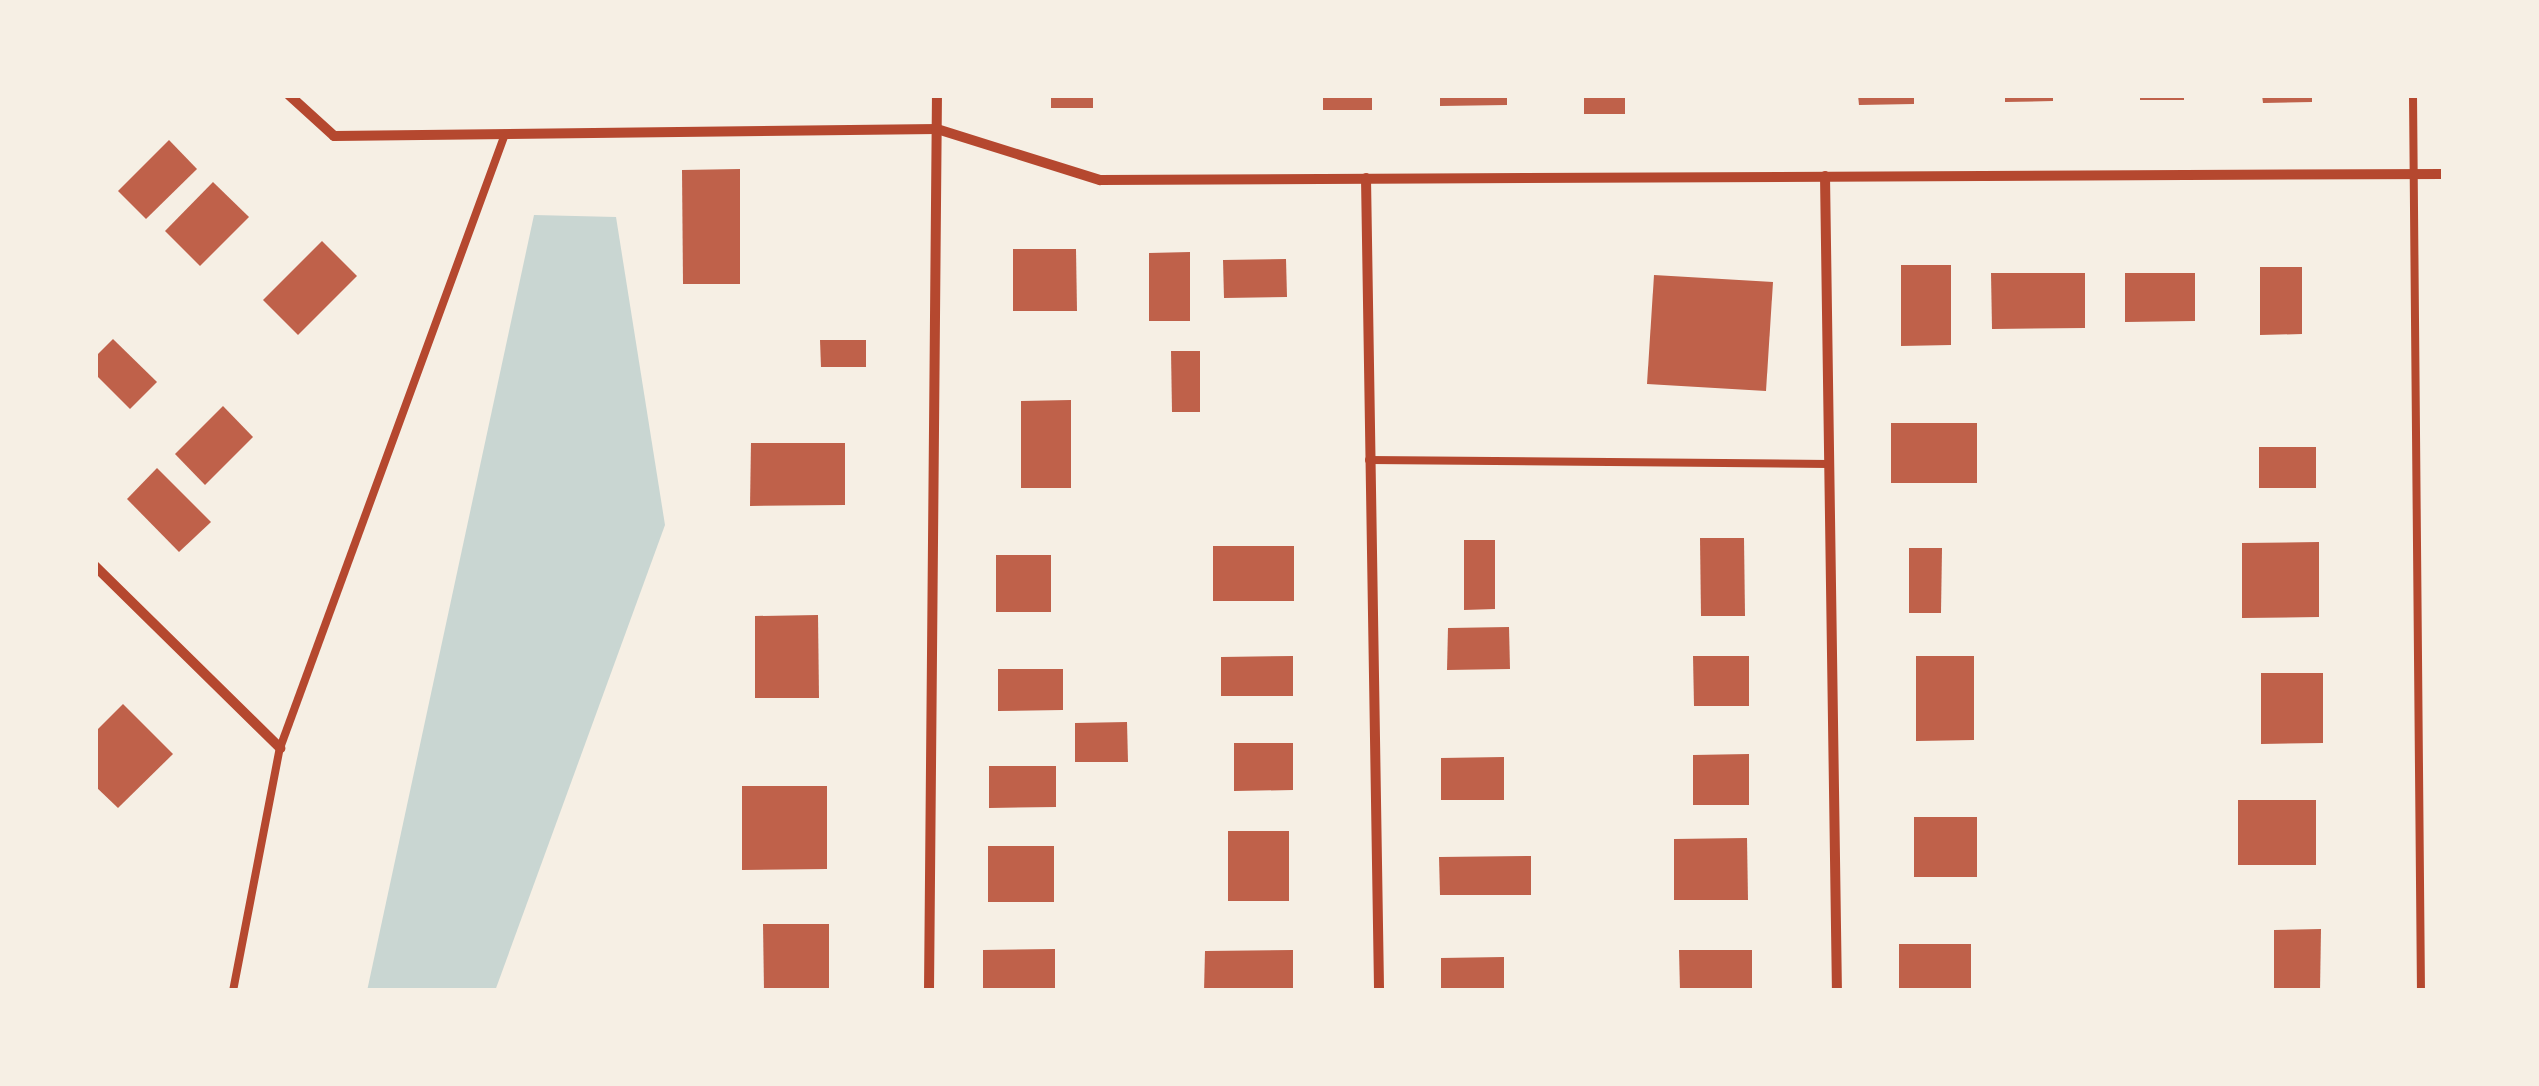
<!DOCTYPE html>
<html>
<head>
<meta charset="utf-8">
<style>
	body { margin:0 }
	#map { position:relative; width:2539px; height:1086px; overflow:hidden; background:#f6efe4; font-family:"Sofia Sans Condensed",sans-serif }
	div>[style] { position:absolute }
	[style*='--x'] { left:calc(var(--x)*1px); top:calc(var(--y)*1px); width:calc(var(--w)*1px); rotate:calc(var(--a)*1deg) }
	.water>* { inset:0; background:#c9d6d2 }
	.building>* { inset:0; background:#bf614a }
	.service>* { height:8px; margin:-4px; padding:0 4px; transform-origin:4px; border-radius:4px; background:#b5482f }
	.minor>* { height:10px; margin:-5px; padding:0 5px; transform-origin:5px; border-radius:5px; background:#b5482f }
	span { translate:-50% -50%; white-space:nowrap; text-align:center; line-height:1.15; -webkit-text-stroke:8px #f6efe4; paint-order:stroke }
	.frame { position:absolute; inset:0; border:98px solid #f6efe4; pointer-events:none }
</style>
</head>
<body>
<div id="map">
	<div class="water">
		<i style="clip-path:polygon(534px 215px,616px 217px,665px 525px,495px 991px,367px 991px)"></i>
	</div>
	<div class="building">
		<i style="clip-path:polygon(1051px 95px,1093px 95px,1093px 108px,1051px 108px)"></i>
		<i style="clip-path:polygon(1323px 95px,1372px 95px,1372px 110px,1323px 110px)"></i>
		<i style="clip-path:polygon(1440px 95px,1507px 95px,1507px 105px,1440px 106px)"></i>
		<i style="clip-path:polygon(1584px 95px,1625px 95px,1625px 114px,1584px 114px)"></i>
		<i style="clip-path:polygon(1858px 95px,1914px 95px,1914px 104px,1859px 105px)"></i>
		<i style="clip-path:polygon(2005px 95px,2053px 95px,2053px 101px,2005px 102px)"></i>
		<i style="clip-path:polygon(2140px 95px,2184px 95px,2184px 100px,2140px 100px)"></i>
		<i style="clip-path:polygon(2262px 95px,2312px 95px,2312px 102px,2263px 103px)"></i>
		<i style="clip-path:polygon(169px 140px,197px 169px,146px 219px,118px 191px)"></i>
		<i style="clip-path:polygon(740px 169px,740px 284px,683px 284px,682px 170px)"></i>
		<i style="clip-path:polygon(213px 182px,249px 217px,200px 266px,165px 231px)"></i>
		<i style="clip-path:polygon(322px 241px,357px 276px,298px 335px,263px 300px)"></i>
		<i style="clip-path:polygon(1013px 249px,1076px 249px,1077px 311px,1013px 311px)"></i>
		<i style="clip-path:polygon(1190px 252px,1190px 321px,1149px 321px,1149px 253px)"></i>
		<i style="clip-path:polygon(1286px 259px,1287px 297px,1224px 298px,1223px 260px)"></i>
		<i style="clip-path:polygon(1901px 265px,1951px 265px,1951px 345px,1901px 346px)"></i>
		<i style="clip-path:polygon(2260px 267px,2302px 267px,2302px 334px,2260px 335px)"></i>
		<i style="clip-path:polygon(1991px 273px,2085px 273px,2085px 328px,1992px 329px)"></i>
		<i style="clip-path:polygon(2125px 273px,2195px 273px,2195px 321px,2125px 322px)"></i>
		<i style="clip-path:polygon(1654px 275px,1773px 282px,1766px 391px,1647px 384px)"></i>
		<i style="clip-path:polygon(113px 339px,157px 382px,130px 409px,95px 374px,95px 357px)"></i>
		<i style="clip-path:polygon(820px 340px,866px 340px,866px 367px,821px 367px)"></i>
		<i style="clip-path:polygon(1171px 351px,1200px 351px,1200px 412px,1172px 412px)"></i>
		<i style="clip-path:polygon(1071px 400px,1071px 488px,1021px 488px,1021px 401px)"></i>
		<i style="clip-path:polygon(223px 406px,253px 437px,205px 485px,175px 454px)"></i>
		<i style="clip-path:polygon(1891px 423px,1977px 423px,1977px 483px,1891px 483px)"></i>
		<i style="clip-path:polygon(751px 443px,845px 443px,845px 505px,750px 506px)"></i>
		<i style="clip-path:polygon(2259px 447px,2316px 447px,2316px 488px,2259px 488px)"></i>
		<i style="clip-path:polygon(157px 468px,211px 522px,179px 552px,127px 499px)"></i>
		<i style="clip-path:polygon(1700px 538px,1744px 538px,1745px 616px,1701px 616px)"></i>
		<i style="clip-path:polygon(1464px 540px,1495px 540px,1495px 609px,1464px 610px)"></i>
		<i style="clip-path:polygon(2319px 542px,2319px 617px,2242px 618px,2242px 543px)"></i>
		<i style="clip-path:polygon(1213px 546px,1294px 546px,1294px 601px,1213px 601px)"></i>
		<i style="clip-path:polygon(1909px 548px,1942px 548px,1941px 613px,1909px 613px)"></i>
		<i style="clip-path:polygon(996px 555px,1051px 555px,1051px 612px,996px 612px)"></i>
		<i style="clip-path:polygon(818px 615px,819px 698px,755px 698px,755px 616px)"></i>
		<i style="clip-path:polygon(1509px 627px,1510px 669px,1447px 670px,1448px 628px)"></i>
		<i style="clip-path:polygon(1293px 656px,1293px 696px,1221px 696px,1221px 657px)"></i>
		<i style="clip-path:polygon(1693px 656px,1749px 656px,1749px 706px,1694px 706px)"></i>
		<i style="clip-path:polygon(1916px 656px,1974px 656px,1974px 740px,1916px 741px)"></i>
		<i style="clip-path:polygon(998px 669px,1063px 669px,1063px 710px,998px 711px)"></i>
		<i style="clip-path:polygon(2261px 673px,2323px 673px,2323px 743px,2261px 744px)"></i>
		<i style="clip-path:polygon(123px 704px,173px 754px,118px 808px,95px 786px,95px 732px)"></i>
		<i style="clip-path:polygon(1127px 722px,1128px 762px,1075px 762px,1075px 723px)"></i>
		<i style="clip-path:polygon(1234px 743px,1293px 743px,1293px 790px,1234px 791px)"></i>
		<i style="clip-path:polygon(1749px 754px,1749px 805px,1693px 805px,1693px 755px)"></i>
		<i style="clip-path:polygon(1504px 757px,1504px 800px,1441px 800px,1441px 758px)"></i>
		<i style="clip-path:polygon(989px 766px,1056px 766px,1056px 807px,989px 808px)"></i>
		<i style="clip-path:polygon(742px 786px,827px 786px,827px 869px,742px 870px)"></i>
		<i style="clip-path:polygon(2238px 800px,2316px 800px,2316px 865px,2238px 865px)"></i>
		<i style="clip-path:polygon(1914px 817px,1977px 817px,1977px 877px,1914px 877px)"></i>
		<i style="clip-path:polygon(1228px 831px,1289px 831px,1289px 901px,1228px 901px)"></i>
		<i style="clip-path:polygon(1747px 838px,1748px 900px,1674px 900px,1674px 839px)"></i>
		<i style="clip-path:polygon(988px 846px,1054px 846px,1054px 902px,988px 902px)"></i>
		<i style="clip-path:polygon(1531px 856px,1531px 895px,1440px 895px,1439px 857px)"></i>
		<i style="clip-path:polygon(763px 924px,829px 924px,829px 991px,764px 991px)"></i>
		<i style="clip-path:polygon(2321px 929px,2320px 991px,2274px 991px,2274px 930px)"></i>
		<i style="clip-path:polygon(1899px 944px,1971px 944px,1971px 991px,1899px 991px)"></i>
		<i style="clip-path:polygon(1055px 949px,1055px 991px,983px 991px,983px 950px)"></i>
		<i style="clip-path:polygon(1293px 950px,1293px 991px,1204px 991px,1205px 951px)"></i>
		<i style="clip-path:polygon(1679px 950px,1752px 950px,1752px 991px,1680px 991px)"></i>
		<i style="clip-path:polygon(1504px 957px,1504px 991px,1441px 991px,1441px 958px)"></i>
	</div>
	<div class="service">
		<i style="--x:2413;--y:95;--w:896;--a:89.49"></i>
		<i style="--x:1369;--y:460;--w:460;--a:0.5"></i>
		<i style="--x:233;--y:991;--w:248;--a:-79.1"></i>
		<i style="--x:280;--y:748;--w:654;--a:-69.87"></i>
	</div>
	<div class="minor">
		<i style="--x:289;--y:95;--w:61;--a:42.3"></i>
		<i style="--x:334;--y:136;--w:603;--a:-0.67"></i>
		<i style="--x:937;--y:129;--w:171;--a:17.4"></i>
		<i style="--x:1100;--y:180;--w:1344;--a:-0.26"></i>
		<i style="--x:1825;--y:176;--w:815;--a:89.16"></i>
		<i style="--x:1366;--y:178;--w:813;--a:89.08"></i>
		<i style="--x:95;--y:566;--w:260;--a:44.5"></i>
		<i style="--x:929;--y:991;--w:896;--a:-89.49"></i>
	</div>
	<div class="frame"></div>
</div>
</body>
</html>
